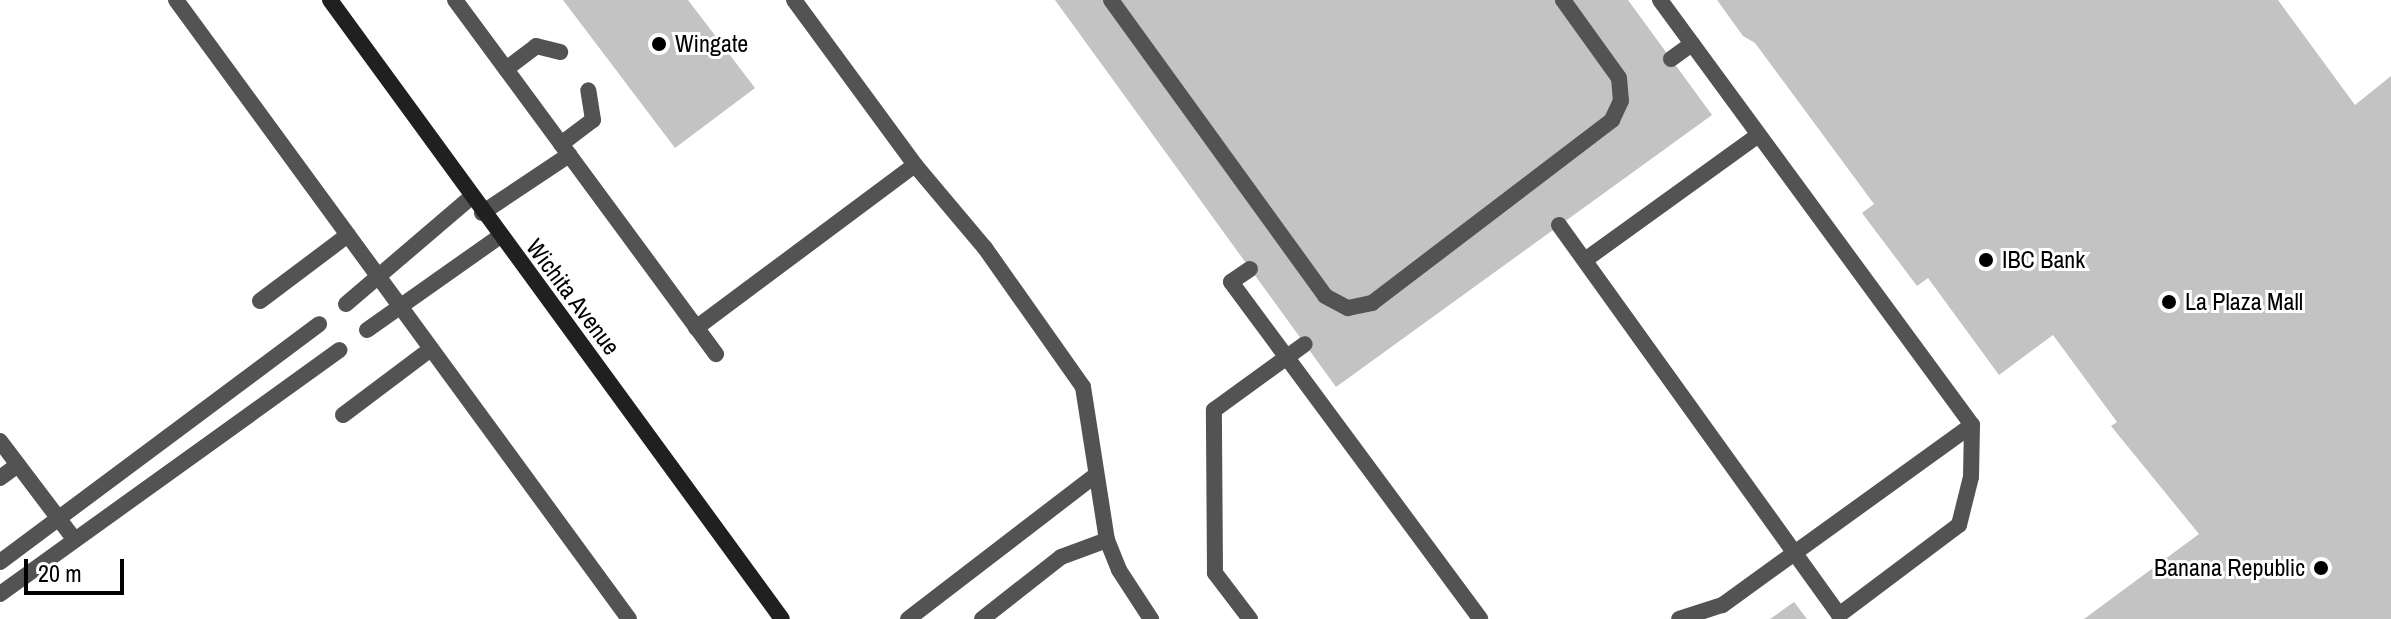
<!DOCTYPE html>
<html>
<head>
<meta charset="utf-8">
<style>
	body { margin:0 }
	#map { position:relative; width:2391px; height:619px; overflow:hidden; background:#fff; font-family:"Archivo Narrow",sans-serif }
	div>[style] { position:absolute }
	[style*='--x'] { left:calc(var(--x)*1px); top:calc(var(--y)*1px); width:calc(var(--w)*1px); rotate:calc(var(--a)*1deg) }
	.building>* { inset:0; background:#c3c3c3 }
	.service>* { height:16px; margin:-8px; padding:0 8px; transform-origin:8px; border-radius:8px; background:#535353 }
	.secondary>* { height:16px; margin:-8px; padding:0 8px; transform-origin:8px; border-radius:8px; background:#202020 }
	.dots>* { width:22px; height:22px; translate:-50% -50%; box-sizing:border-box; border:4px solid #fff; border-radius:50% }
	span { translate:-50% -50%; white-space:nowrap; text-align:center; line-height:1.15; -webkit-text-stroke:6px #fff; paint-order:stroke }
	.poi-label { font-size:24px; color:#000 }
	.left { translate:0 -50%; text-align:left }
	.right { translate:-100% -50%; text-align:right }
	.street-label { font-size:24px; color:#000 }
	.scale { position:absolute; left:24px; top:559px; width:100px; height:36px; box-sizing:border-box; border:4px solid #000; border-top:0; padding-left:10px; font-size:24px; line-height:28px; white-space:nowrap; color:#000; -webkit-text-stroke:6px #fff; paint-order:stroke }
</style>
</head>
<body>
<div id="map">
	<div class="building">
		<i style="clip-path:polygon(563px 0,688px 0,755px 88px,675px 148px)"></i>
		<i style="clip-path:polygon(1055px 0,1628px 0,1712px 115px,1336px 387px)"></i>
		<i style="clip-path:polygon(1717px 0,2278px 0,2355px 105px,2391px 76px,2391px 619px,2084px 619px,2199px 534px,2111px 426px,2117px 422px,2053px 335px,1999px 375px,1928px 278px,1917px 286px,1862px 213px,1874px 204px,1755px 43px,1743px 36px)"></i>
		<i style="clip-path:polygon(1794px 602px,1807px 619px,1770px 619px)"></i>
	</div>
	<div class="service">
		<i style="--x:176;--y:0;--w:767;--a:53.8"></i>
		<i style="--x:455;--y:0;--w:440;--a:53.6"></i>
		<i style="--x:794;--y:0;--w:205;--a:53.7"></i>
		<i style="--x:915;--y:165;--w:109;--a:49.9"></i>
		<i style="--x:985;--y:248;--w:170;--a:54.8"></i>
		<i style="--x:1083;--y:387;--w:155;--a:81.1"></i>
		<i style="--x:1107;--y:540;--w:32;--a:68"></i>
		<i style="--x:1119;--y:570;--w:59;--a:56.9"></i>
		<i style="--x:1111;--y:0;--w:365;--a:54.1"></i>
		<i style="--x:1325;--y:296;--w:26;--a:28"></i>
		<i style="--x:1348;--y:308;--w:25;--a:-12"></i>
		<i style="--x:1372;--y:303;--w:302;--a:-37.3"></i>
		<i style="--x:1612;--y:120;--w:21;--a:-65"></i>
		<i style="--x:1621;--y:101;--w:23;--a:-95"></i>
		<i style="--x:1619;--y:78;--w:96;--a:-125.7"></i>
		<i style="--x:1660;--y:0;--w:527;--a:53.72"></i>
		<i style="--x:1972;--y:425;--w:308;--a:144.2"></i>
		<i style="--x:1722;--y:605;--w:45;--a:162"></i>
		<i style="--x:1671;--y:59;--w:26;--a:-36"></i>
		<i style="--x:506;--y:69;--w:38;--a:-37"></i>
		<i style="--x:536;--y:46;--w:25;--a:14"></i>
		<i style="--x:561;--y:144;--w:40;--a:-37"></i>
		<i style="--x:593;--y:120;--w:30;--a:-99"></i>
		<i style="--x:482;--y:213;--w:105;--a:-33.7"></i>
		<i style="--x:1559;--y:225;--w:480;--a:54.3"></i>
		<i style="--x:1839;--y:615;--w:150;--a:-36.9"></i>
		<i style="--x:1959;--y:525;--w:49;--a:-76"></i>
		<i style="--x:1971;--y:477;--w:52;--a:-88.9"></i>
		<i style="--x:1585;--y:260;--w:213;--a:-35.8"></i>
		<i style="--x:1250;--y:269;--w:23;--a:146"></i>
		<i style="--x:1231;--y:282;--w:419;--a:53.5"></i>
		<i style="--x:260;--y:301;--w:110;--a:-36.9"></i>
		<i style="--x:346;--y:304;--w:163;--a:-40.5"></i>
		<i style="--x:696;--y:328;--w:273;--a:-36.7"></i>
		<i style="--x:367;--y:330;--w:161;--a:-35.2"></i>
		<i style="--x:343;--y:415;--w:110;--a:-36.9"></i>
		<i style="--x:0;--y:441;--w:124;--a:52.9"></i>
		<i style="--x:0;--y:478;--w:22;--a:-36"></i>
		<i style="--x:0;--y:562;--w:398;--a:-36.7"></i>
		<i style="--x:0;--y:594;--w:418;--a:-35.7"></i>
		<i style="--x:908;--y:619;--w:237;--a:-37.5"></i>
		<i style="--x:982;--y:619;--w:100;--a:-38.1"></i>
		<i style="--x:1061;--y:557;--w:49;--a:-20.3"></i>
		<i style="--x:1250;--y:619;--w:58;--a:-127.3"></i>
		<i style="--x:1215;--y:573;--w:163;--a:-90.4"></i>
		<i style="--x:1214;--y:410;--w:112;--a:-36"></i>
	</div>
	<div class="secondary">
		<i style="--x:330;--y:0;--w:766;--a:53.86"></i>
	</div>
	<div class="dots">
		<i style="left:659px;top:44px;background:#000"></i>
		<i style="left:1986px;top:260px;background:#000"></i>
		<i style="left:2169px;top:302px;background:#000"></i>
		<i style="left:2321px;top:568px;background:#000"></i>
	</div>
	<div class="poi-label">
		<span class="left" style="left:675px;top:44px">Wingate</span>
		<span class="left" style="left:2002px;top:260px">IBC Bank</span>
		<span class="left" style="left:2185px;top:302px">La Plaza Mall</span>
		<span class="right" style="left:2305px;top:568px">Banana Republic</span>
	</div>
	<div class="street-label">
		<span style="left:573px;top:297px;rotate:53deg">Wichita Avenue</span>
	</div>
	<div class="scale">20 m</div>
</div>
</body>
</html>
